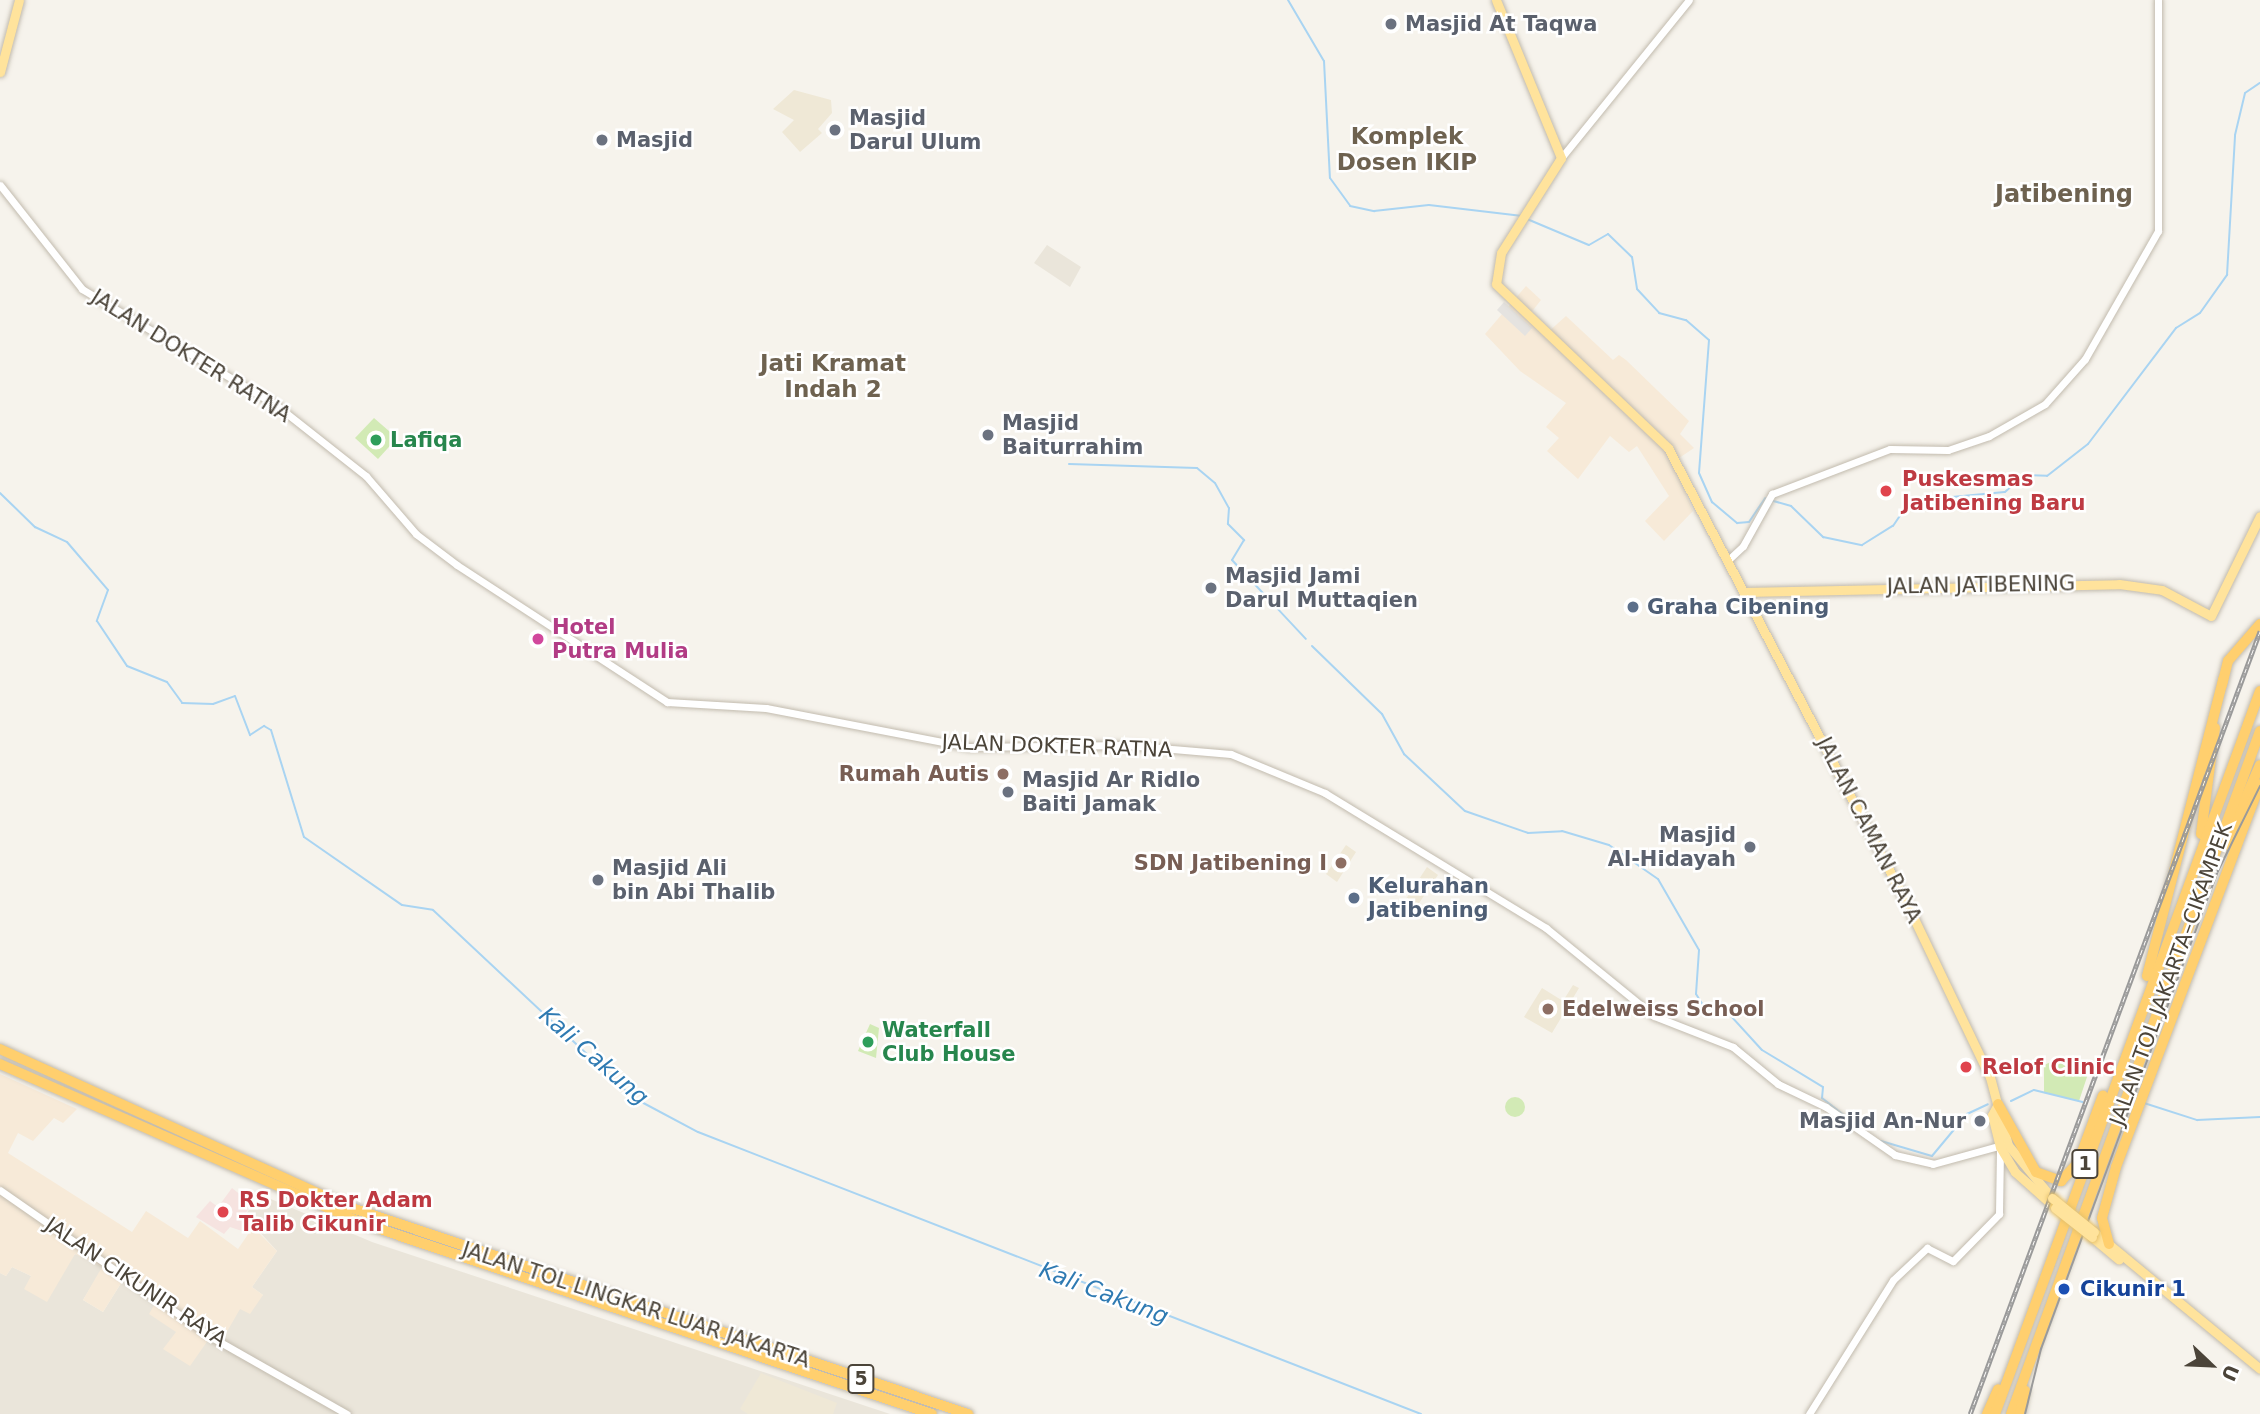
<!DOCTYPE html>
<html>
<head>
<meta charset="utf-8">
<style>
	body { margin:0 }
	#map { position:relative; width:2260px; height:1414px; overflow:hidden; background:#f6f3ec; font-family:"DejaVu Sans",sans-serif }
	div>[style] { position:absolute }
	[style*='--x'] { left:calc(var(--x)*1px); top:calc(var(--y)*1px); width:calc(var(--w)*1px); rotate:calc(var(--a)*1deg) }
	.residential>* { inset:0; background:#eae5da }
	.commercial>* { inset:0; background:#f7ead8 }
	.education>* { inset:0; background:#efe8d6 }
	.medical>* { inset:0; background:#f6e3e0 }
	.green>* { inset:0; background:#d2eab5 }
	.round { border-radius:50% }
	.parking>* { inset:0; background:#e5e3e0 }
	.stream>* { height:2px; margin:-1px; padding:0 1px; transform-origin:1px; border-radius:1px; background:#a9d4f2 }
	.roads { filter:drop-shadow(0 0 2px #c2bbae) drop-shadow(0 0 2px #c2bbae) }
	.minor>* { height:7px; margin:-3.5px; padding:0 3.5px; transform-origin:3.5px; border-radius:3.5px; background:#fff }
	.major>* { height:9px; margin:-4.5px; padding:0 4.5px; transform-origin:4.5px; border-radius:4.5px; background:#ffe39c }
	.highway>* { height:10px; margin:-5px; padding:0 5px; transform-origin:5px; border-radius:5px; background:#ffcf6e }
	.tram>* { height:2px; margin:-1px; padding:0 1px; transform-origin:1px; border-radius:1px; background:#9a9a9a }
	.rail>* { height:4.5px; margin-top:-2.25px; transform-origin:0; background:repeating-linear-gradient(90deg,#fff 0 5px,#9a9a9a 0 10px); box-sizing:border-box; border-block:2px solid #9a9a9a }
	.bridges { filter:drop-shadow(0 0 2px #e6c16a) drop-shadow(0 0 2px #e6c16a) }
	.major-bridge>* { height:9px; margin:-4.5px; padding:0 4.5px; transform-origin:4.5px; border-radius:4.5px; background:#ffe39c }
	.dots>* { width:19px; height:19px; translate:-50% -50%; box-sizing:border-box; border:4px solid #fff; border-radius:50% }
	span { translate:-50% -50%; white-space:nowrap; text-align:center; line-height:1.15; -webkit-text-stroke:5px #fff; paint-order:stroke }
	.shield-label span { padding:2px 5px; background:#fff; border:2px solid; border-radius:5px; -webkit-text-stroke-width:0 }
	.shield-label { font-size:19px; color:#4b4439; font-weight:700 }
	.worship-label { font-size:21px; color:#5b616d; font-weight:700 }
	.left { translate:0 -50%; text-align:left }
	.right { translate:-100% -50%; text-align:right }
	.street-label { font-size:21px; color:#4b4439 }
	.leisure-label { font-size:21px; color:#27864d; font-weight:700 }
	.health-label { font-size:21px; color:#be3a42; font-weight:700 }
	.service-label { font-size:21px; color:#4e5e75; font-weight:700 }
	.hotel-label { font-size:21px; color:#b23c85; font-weight:700 }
	.education-label { font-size:21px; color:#785e54; font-weight:700 }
	.transit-label { font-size:21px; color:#164399; font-weight:700 }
	.neighbourhood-label { font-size:23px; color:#6e6250; font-weight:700 }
	.water-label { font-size:23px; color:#2e7ab2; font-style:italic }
	.quarter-label { font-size:24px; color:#6e6250; font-weight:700 }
	.north { position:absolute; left:2176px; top:1330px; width:70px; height:70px; -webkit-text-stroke:5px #fff; paint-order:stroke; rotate:113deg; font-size:19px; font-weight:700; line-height:28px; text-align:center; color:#4b4439 }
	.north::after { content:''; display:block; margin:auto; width:24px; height:32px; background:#4b4439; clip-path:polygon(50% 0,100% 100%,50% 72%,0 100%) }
</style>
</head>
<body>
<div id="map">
	<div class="residential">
		<i style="clip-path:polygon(1047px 245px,1081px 267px,1070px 287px,1034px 263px)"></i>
		<i style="clip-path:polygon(259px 1194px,372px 1242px,890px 1414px,0 1414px,0 1273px,6px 1276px,12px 1267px,31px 1276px,76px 1254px,103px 1267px,83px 1300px,103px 1312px,123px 1280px,221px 1341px,240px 1308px,263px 1295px,252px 1287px,277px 1251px,245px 1216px)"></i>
	</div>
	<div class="commercial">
		<i style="clip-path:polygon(1526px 286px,1541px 300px,1530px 314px,1547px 333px,1566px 316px,1613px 360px,1619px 355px,1626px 360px,1689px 421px,1680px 434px,1694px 448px,1673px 462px,1693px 511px,1664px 541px,1645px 521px,1669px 496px,1637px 446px,1629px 452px,1610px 436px,1578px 479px,1547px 451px,1559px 438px,1546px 427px,1566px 403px,1520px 371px,1485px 334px)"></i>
		<i style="clip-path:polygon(0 1074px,77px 1109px,63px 1123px,54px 1118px,33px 1141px,18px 1133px,8px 1153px,132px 1232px,146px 1211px,188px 1238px,200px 1221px,238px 1249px,253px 1227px,277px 1251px,252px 1287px,263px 1295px,250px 1314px,240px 1309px,221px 1342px,211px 1336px,190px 1366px,163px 1349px,176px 1332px,149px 1314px,156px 1302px,123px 1280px,103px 1312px,83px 1300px,102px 1267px,75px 1254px,47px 1302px,24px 1289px,31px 1276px,12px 1267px,6px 1276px,0 1273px)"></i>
	</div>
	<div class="education">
		<i style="clip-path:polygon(794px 90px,831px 100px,832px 113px,818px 129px,822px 133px,800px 152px,782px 132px,794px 120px,773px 109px)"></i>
		<i style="clip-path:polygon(1346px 845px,1356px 852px,1337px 882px,1326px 874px)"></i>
		<i style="clip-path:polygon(1427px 867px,1438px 875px,1411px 915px,1400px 908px)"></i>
		<i style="clip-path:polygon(1573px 985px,1579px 988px,1552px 1033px,1524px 1017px,1542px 988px,1563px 1001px)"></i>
		<i style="clip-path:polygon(761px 1373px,837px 1403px,833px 1414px,748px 1414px,740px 1409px)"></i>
	</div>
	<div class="medical">
		<i style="clip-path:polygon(232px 1188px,252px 1204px,243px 1217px,251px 1224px,245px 1232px,230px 1227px,224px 1234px,196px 1217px,210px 1201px,218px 1207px)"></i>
	</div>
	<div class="green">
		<i style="clip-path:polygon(374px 418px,397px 438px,378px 459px,355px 438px)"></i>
		<i style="clip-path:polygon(870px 1024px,879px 1028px,876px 1058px,858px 1051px)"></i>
		<i style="clip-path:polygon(2060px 1058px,2089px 1071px,2079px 1101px,2044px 1093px,2044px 1065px)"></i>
		<i class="round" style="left:1505px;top:1097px;width:20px;height:20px"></i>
	</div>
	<div class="parking">
		<i style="clip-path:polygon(1504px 302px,1532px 328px,1525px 336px,1497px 310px)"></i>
	</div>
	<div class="stream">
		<i style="--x:1288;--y:0;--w:71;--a:59.5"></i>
		<i style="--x:1324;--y:61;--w:117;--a:87.1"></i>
		<i style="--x:1330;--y:178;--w:34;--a:54"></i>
		<i style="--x:1350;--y:206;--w:25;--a:12"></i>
		<i style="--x:1374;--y:211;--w:55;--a:-6.2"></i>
		<i style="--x:1429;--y:205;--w:94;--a:6.7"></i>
		<i style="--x:1527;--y:219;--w:67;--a:22.8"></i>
		<i style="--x:1589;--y:245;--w:22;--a:-30"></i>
		<i style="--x:1608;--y:234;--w:33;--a:44"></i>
		<i style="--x:1632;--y:257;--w:32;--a:81"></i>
		<i style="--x:1637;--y:289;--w:33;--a:47"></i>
		<i style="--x:1659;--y:313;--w:28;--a:15"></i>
		<i style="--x:1686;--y:320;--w:30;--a:41"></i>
		<i style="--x:1709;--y:340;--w:133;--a:94.3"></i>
		<i style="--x:1699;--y:473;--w:32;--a:66"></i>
		<i style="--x:1712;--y:502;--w:33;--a:40"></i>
		<i style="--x:1737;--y:523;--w:12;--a:-5"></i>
		<i style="--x:1749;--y:522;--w:29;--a:-56"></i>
		<i style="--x:1069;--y:464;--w:128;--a:1.8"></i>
		<i style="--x:1197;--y:468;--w:23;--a:40"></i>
		<i style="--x:1215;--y:483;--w:29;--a:61"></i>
		<i style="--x:1229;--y:508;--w:16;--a:94"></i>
		<i style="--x:1228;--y:524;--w:23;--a:45"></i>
		<i style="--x:1244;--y:540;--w:23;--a:121"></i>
		<i style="--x:1232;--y:560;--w:108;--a:46.9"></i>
		<i style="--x:0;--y:493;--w:49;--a:44.2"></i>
		<i style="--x:35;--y:527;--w:35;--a:25"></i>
		<i style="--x:67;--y:542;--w:63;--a:49.5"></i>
		<i style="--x:108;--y:590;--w:33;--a:110"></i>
		<i style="--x:97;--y:621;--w:54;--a:56.3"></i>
		<i style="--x:127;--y:666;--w:43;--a:21.8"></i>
		<i style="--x:167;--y:682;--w:26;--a:54"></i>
		<i style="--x:182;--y:703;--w:31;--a:2"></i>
		<i style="--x:213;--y:704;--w:23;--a:-20"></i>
		<i style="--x:235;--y:696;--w:42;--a:69"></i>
		<i style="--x:250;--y:735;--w:17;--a:-33"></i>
		<i style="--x:264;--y:726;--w:8;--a:30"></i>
		<i style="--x:271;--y:730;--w:112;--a:72.9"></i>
		<i style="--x:304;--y:837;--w:119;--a:34.8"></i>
		<i style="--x:402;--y:905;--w:31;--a:9"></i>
		<i style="--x:433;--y:910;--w:275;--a:43.1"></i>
		<i style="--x:634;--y:1098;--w:72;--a:28"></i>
		<i style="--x:698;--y:1132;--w:776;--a:21.31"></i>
		<i style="--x:1770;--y:500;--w:22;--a:16"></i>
		<i style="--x:1791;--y:506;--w:45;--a:44.1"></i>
		<i style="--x:1823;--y:537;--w:40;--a:12"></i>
		<i style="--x:1862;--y:545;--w:36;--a:-32"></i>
		<i style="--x:1893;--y:526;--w:30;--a:-56"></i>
		<i style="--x:1910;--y:501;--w:95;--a:-5.4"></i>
		<i style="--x:2005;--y:492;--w:25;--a:-42"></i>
		<i style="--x:2024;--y:475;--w:23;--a:2"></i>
		<i style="--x:2047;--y:476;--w:52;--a:-38"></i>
		<i style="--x:2088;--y:444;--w:146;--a:-52.8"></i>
		<i style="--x:2176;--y:328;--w:28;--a:-32"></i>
		<i style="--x:2200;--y:313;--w:47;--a:-54.6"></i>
		<i style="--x:2227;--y:275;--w:140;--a:-86.7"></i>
		<i style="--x:2235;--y:135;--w:43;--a:-76.6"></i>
		<i style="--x:2245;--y:93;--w:18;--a:-34"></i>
		<i style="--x:1312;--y:646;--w:98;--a:44.2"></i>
		<i style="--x:1382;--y:714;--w:46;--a:61.2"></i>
		<i style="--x:1404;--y:754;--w:83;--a:43.1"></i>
		<i style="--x:1465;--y:811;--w:67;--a:19.2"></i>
		<i style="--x:1528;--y:833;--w:34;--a:-3"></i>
		<i style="--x:1562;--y:831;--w:49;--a:16.6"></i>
		<i style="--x:1609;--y:845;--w:60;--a:34.8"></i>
		<i style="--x:1658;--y:879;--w:82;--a:60"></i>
		<i style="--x:1699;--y:950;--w:44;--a:93.9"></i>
		<i style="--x:1696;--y:994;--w:13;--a:58"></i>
		<i style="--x:1703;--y:1005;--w:29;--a:20"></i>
		<i style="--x:1730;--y:1015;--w:47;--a:47.6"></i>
		<i style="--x:1762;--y:1050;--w:71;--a:31.2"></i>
		<i style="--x:1823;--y:1087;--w:11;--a:95"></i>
		<i style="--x:1822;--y:1098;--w:39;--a:38"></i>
		<i style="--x:2011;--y:1101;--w:25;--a:-26"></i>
		<i style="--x:2034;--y:1090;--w:50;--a:13.8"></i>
		<i style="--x:2144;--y:1103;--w:56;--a:17.8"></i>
		<i style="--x:2197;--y:1120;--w:63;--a:-2.7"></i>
		<i style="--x:1881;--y:1141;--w:53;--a:16.4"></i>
		<i style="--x:1932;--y:1156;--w:55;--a:-50.2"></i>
		<i style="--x:1967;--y:1114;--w:23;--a:-25"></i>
	</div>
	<div class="roads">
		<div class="minor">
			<i style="--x:1561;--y:158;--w:203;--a:-51"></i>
			<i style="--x:0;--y:185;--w:132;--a:51.7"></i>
			<i style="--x:82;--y:289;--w:226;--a:30.9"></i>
			<i style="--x:276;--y:405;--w:115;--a:38.3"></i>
			<i style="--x:366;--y:476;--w:77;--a:49.2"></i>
			<i style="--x:416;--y:534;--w:51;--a:37.1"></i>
			<i style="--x:457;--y:565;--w:251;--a:33.1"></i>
			<i style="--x:667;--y:702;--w:99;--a:3.5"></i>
			<i style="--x:766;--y:708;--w:207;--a:10.9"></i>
			<i style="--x:969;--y:747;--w:157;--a:-0.7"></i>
			<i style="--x:1126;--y:745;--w:105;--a:4.9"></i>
			<i style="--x:1231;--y:754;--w:102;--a:22.5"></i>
			<i style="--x:1325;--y:793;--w:259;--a:31.4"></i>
			<i style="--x:1546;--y:928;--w:139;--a:39.2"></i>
			<i style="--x:1654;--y:1016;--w:85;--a:21.4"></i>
			<i style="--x:1733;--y:1047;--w:58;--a:39.4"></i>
			<i style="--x:1778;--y:1084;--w:53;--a:25.6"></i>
			<i style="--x:1826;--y:1107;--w:84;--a:34.8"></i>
			<i style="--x:1895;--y:1155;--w:39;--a:13"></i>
			<i style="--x:1933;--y:1164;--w:72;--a:-15.4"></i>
			<i style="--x:1727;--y:561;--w:22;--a:-43"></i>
			<i style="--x:1743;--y:546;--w:60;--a:-60.9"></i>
			<i style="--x:1772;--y:494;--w:126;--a:-20.9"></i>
			<i style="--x:1890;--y:449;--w:58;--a:1"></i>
			<i style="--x:1948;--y:450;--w:43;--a:-18.9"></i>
			<i style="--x:1989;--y:436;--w:64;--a:-29.7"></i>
			<i style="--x:2045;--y:404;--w:60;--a:-48.4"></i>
			<i style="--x:2085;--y:359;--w:147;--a:-60.3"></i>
			<i style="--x:2158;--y:231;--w:231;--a:-90"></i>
			<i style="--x:0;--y:1190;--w:259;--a:34.8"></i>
			<i style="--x:213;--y:1338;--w:154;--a:29.6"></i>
			<i style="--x:1809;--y:1414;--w:158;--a:-57.9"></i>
			<i style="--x:1893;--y:1280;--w:47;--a:-43.3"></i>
			<i style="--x:1927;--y:1248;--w:29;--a:27"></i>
			<i style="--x:1953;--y:1261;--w:66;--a:-45.6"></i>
			<i style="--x:1999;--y:1214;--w:67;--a:-89.1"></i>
		</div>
		<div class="major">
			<i style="--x:1496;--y:0;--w:171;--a:67.6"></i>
			<i style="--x:1561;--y:158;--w:112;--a:122.3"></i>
			<i style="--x:1501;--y:253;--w:31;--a:99"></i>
			<i style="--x:1496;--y:284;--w:238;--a:43.6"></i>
			<i style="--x:1668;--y:448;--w:515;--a:62.34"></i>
			<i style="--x:1907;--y:904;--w:192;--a:64.4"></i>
			<i style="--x:1990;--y:1077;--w:70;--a:75.2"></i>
			<i style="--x:2008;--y:1145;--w:69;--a:50.3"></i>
			<i style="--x:0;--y:72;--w:74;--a:-75.2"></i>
			<i style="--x:1744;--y:592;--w:375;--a:-1.2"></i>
			<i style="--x:2119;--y:584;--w:43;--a:7.9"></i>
			<i style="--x:2162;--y:590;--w:55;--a:28"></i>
			<i style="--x:2211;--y:616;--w:111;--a:-63.9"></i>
			<i style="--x:1998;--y:1104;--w:13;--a:119"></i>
			<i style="--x:1992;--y:1115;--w:33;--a:76"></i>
			<i style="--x:2000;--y:1147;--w:29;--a:59"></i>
			<i style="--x:2015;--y:1172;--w:48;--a:41.6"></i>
			<i style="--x:2094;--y:1232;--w:215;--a:39.5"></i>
			<i style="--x:2092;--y:1237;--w:35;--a:40"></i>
		</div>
		<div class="highway">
			<i style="--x:2222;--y:685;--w:25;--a:-76"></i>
			<i style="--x:2228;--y:661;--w:49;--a:-49.1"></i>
			<i style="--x:2201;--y:834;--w:107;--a:-82.5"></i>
			<i style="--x:2225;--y:845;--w:87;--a:-66.4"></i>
			<i style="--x:2147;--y:976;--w:307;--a:-75.6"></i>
			<i style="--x:0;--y:1049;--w:380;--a:24.4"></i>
			<i style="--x:346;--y:1206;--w:656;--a:18.49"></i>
			<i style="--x:0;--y:1064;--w:395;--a:23.7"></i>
			<i style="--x:362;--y:1223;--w:601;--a:18.53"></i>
			<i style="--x:1998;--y:1104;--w:78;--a:60.8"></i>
			<i style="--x:2036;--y:1172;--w:27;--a:20"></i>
			<i style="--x:2061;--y:1181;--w:25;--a:-47"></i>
			<i style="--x:2078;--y:1163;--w:72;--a:-69.8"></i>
			<i style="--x:2109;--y:1244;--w:27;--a:-105"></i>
			<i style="--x:2102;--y:1218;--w:53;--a:-74.6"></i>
			<i style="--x:2116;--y:1167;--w:409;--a:-69.4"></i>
			<i style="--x:1987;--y:1414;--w:27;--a:-66"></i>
			<i style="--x:1995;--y:1414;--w:770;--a:-69.87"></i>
			<i style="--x:2011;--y:1414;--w:727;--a:-69.97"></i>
			<i style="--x:2020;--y:1414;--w:24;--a:-78"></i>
		</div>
	</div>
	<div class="tram">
		<i style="--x:2025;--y:1414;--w:67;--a:-76.2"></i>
		<i style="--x:2041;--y:1349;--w:361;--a:-69.8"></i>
		<i style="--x:2166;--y:1010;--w:148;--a:-69.5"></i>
		<i style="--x:2218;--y:871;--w:95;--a:-63.7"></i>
	</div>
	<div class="rail">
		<i style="--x:1970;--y:1414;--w:835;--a:-69.68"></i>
	</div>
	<div class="bridges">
		<div class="major-bridge">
			<i style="--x:2052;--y:1198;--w:54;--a:39"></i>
			<i style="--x:2055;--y:1208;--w:47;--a:38.1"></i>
		</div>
	</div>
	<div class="dots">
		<i style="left:1391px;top:24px;background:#6b7280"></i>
		<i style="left:835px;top:130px;background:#6b7280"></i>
		<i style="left:602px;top:140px;background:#6b7280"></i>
		<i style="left:988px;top:435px;background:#6b7280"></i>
		<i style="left:376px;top:440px;background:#2e9e5b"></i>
		<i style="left:1886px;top:491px;background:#e0444e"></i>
		<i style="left:1211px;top:588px;background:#6b7280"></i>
		<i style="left:1633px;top:607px;background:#5c6f8a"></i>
		<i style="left:538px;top:639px;background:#d1479c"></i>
		<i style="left:1003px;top:774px;background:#8d6e63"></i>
		<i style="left:1008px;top:792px;background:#6b7280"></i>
		<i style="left:1750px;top:847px;background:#6b7280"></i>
		<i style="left:1341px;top:863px;background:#8d6e63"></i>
		<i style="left:598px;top:880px;background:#6b7280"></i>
		<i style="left:1354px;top:898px;background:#5c6f8a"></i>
		<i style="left:1548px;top:1009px;background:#8d6e63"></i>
		<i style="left:868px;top:1042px;background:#2e9e5b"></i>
		<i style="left:1966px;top:1067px;background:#e0444e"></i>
		<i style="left:1980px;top:1121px;background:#6b7280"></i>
		<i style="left:223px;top:1212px;background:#e0444e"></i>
		<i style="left:2064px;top:1289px;background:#1a4fb4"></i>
	</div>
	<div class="shield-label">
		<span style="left:2085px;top:1164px">1</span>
		<span style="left:861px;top:1379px">5</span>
	</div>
	<div class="worship-label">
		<span class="left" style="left:1405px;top:24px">Masjid At Taqwa</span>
		<span class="left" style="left:849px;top:130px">Masjid<br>Darul Ulum</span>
		<span class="left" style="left:616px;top:140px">Masjid</span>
		<span class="left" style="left:1002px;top:435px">Masjid<br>Baiturrahim</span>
		<span class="left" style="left:1225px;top:588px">Masjid Jami<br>Darul Muttaqien</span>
		<span class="left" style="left:1022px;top:792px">Masjid Ar Ridlo<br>Baiti Jamak</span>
		<span class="right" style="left:1736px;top:847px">Masjid<br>Al-Hidayah</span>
		<span class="left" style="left:612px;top:880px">Masjid Ali<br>bin Abi Thalib</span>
		<span class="right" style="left:1966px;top:1121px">Masjid An-Nur</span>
	</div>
	<div class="street-label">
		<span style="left:191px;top:356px;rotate:32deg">JALAN DOKTER RATNA</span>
		<span style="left:1981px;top:585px;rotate:-1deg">JALAN JATIBENING</span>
		<span style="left:1057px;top:746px;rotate:2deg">JALAN DOKTER RATNA</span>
		<span style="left:1869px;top:830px;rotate:63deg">JALAN CAMAN RAYA</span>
		<span style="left:2171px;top:974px;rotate:-70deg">JALAN TOL JAKARTA–CIKAMPEK</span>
		<span style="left:136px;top:1282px;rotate:34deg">JALAN CIKUNIR RAYA</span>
		<span style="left:636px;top:1305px;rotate:18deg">JALAN TOL LINGKAR LUAR JAKARTA</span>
	</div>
	<div class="leisure-label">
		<span class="left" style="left:390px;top:440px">Lafiqa</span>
		<span class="left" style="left:882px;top:1042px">Waterfall<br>Club House</span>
	</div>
	<div class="health-label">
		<span class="left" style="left:1902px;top:491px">Puskesmas<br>Jatibening Baru</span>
		<span class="left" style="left:1982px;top:1067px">Relof Clinic</span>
		<span class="left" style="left:239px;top:1212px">RS Dokter Adam<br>Talib Cikunir</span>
	</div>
	<div class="service-label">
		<span class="left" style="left:1647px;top:607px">Graha Cibening</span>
		<span class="left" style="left:1368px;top:898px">Kelurahan<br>Jatibening</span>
	</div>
	<div class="hotel-label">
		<span class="left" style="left:552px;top:639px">Hotel<br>Putra Mulia</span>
	</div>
	<div class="education-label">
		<span class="right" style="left:989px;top:774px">Rumah Autis</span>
		<span class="right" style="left:1327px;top:863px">SDN Jatibening I</span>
		<span class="left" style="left:1562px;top:1009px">Edelweiss School</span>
	</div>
	<div class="transit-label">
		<span class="left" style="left:2080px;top:1289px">Cikunir 1</span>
	</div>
	<div class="neighbourhood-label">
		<span style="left:1407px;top:149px">Komplek<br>Dosen IKIP</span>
		<span style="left:833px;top:376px">Jati Kramat<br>Indah 2</span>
	</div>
	<div class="water-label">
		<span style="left:594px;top:1056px;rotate:41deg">Kali Cakung</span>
		<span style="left:1104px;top:1293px;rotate:21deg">Kali Cakung</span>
	</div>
	<div class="quarter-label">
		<span style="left:2064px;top:195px">Jatibening</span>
	</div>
	<div class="north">U</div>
</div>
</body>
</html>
